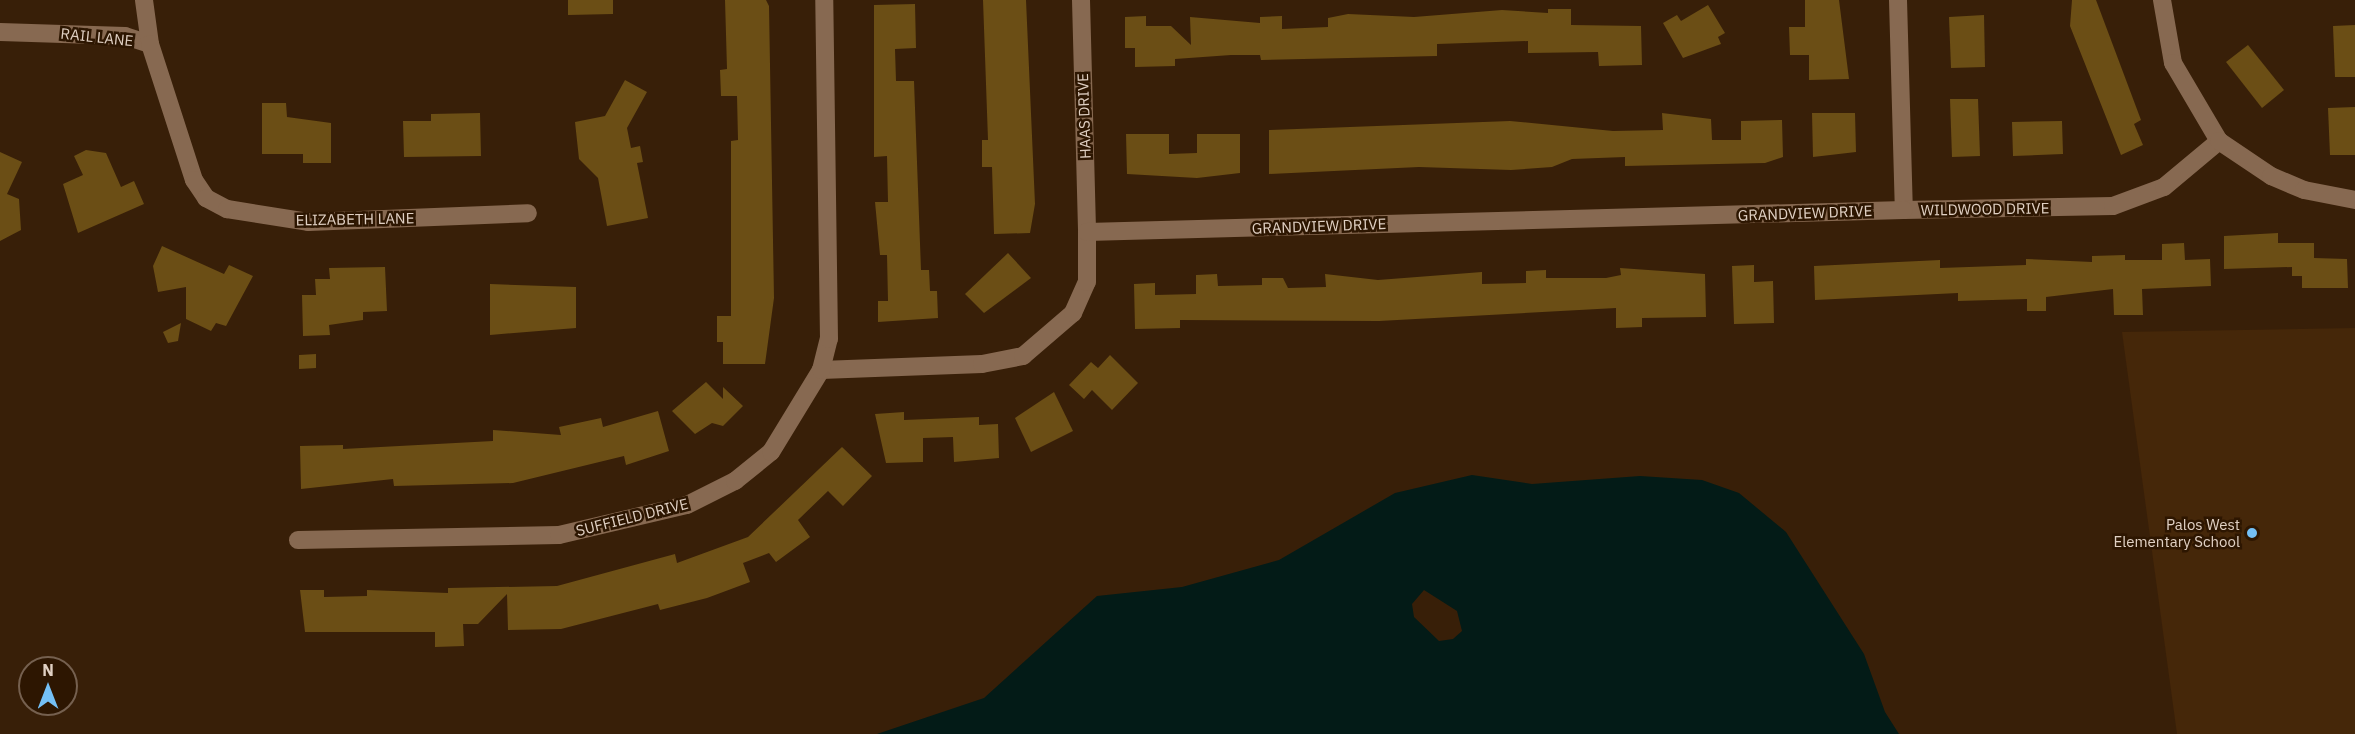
<!DOCTYPE html>
<html>
<head>
<meta charset="utf-8">
<style>
	body { margin:0 }
	#map { position:relative; width:2355px; height:734px; overflow:hidden; background:#381f08; font-family:"IBM Plex Sans",sans-serif }
	div>[style] { position:absolute }
	[style*='--x'] { left:calc(var(--x)*1px); top:calc(var(--y)*1px); width:calc(var(--w)*1px); rotate:calc(var(--a)*1deg) }
	.built>* { inset:0; background:#452709 }
	.water>* { inset:0; background:#031b17 }
	.building>* { inset:0; background:#6b4e15 }
	.minor>* { height:18px; margin:-9px; padding:0 9px; transform-origin:9px; border-radius:9px; background:#876951 }
	.dots>* { width:16px; height:16px; translate:-50% -50%; box-sizing:border-box; border:3px solid #2d1601; border-radius:50% }
	span { translate:-50% -50%; white-space:nowrap; text-align:center; line-height:1.15; -webkit-text-stroke:5px #2d1601; paint-order:stroke }
	.street-label { font-size:15px; color:#e0d0c3 }
	.poi-label { font-size:15px; color:#e0d0c3 }
	.right { translate:-100% -50%; text-align:right }
	.north { position:absolute; left:18px; top:656px; width:60px; height:60px; box-sizing:border-box; background:#2d1601; border:2px solid #75604f; border-radius:50%; rotate:0deg; font-size:16px; font-weight:700; line-height:24px; text-align:center; color:#e0d0c3 }
	.north::after { content:''; display:block; margin:auto; width:21px; height:27px; background:#74c0f6; clip-path:polygon(50% 0,100% 100%,50% 72%,0 100%) }
</style>
</head>
<body>
<div id="map">
	<div class="built">
		<i style="clip-path:polygon(2355px 328px,2355px 734px,2177px 734px,2122px 332px)"></i>
	</div>
	<div class="water">
		<i style="clip-path:polygon(evenodd,1472px 475px,1532px 484px,1640px 476px,1702px 480px,1739px 493px,1786px 532px,1864px 654px,1885px 712px,1899px 734px,877px 734px,984px 698px,1097px 596px,1182px 587px,1279px 560px,1395px 493px,1472px 475px,1424px 590px,1457px 611px,1462px 631px,1453px 639px,1439px 641px,1414px 617px,1412px 604px,1424px 590px)"></i>
	</div>
	<div class="building">
		<i style="clip-path:polygon(568px 0,613px 0,613px 14px,568px 15px)"></i>
		<i style="clip-path:polygon(725px 0,766px 0,769px 6px,774px 298px,765px 364px,723px 364px,723px 342px,717px 342px,717px 316px,731px 316px,731px 141px,738px 140px,737px 96px,721px 96px,720px 70px,727px 69px)"></i>
		<i style="clip-path:polygon(983px 0,1026px 0,1035px 204px,1030px 233px,994px 234px,992px 167px,982px 167px,982px 140px,988px 140px)"></i>
		<i style="clip-path:polygon(1805px 0,1839px 0,1849px 79px,1809px 80px,1809px 55px,1790px 55px,1789px 27px,1805px 27px)"></i>
		<i style="clip-path:polygon(2072px 0,2096px 0,2141px 120px,2134px 124px,2143px 145px,2121px 155px,2070px 26px)"></i>
		<i style="clip-path:polygon(915px 4px,916px 48px,895px 49px,896px 81px,914px 81px,921px 270px,929px 270px,930px 291px,937px 291px,938px 318px,878px 322px,878px 301px,888px 301px,887px 255px,880px 255px,875px 202px,888px 202px,887px 156px,874px 157px,874px 5px)"></i>
		<i style="clip-path:polygon(1708px 5px,1725px 33px,1718px 37px,1721px 44px,1683px 58px,1663px 23px,1677px 15px,1681px 21px)"></i>
		<i style="clip-path:polygon(1548px 9px,1571px 9px,1571px 25px,1641px 26px,1642px 65px,1599px 66px,1598px 52px,1528px 53px,1528px 41px,1437px 44px,1437px 56px,1261px 60px,1260px 55px,1231px 55px,1175px 59px,1175px 66px,1135px 67px,1135px 48px,1125px 48px,1125px 17px,1146px 16px,1146px 26px,1171px 26px,1191px 45px,1190px 17px,1260px 23px,1260px 17px,1282px 16px,1282px 29px,1328px 27px,1328px 18px,1348px 14px,1414px 17px,1502px 10px,1548px 13px)"></i>
		<i style="clip-path:polygon(1984px 15px,1985px 67px,1951px 68px,1949px 17px)"></i>
		<i style="clip-path:polygon(2355px 25px,2355px 77px,2335px 77px,2333px 26px)"></i>
		<i style="clip-path:polygon(2248px 45px,2284px 90px,2262px 108px,2226px 62px)"></i>
		<i style="clip-path:polygon(625px 80px,647px 92px,627px 128px,631px 148px,640px 146px,643px 162px,637px 163px,648px 218px,607px 226px,598px 178px,579px 159px,575px 122px,605px 116px)"></i>
		<i style="clip-path:polygon(1950px 99px,1978px 99px,1980px 156px,1952px 157px)"></i>
		<i style="clip-path:polygon(262px 103px,286px 103px,287px 117px,331px 123px,331px 163px,303px 163px,303px 154px,262px 154px)"></i>
		<i style="clip-path:polygon(2355px 107px,2355px 155px,2330px 155px,2328px 108px)"></i>
		<i style="clip-path:polygon(480px 113px,481px 156px,404px 157px,403px 121px,431px 121px,431px 114px)"></i>
		<i style="clip-path:polygon(1662px 113px,1711px 119px,1712px 140px,1741px 140px,1741px 121px,1782px 120px,1783px 157px,1765px 163px,1625px 166px,1625px 157px,1572px 159px,1552px 167px,1511px 170px,1419px 167px,1269px 174px,1269px 130px,1510px 121px,1613px 131px,1663px 130px)"></i>
		<i style="clip-path:polygon(1812px 113px,1855px 113px,1856px 152px,1813px 157px)"></i>
		<i style="clip-path:polygon(2062px 121px,2063px 154px,2013px 156px,2012px 122px)"></i>
		<i style="clip-path:polygon(1126px 134px,1169px 134px,1169px 154px,1197px 153px,1197px 134px,1240px 134px,1240px 173px,1197px 178px,1127px 174px)"></i>
		<i style="clip-path:polygon(86px 150px,106px 153px,121px 187px,134px 181px,144px 204px,78px 233px,63px 184px,83px 175px,74px 156px)"></i>
		<i style="clip-path:polygon(0 152px,22px 162px,7px 194px,19px 199px,21px 230px,0 241px)"></i>
		<i style="clip-path:polygon(2278px 233px,2278px 243px,2314px 243px,2314px 258px,2347px 259px,2348px 288px,2302px 288px,2302px 276px,2292px 276px,2292px 267px,2224px 269px,2224px 236px)"></i>
		<i style="clip-path:polygon(2184px 243px,2185px 260px,2210px 259px,2211px 286px,2142px 289px,2143px 315px,2114px 315px,2113px 289px,2046px 297px,2046px 311px,2027px 311px,2027px 299px,1958px 301px,1958px 293px,1815px 300px,1814px 266px,1940px 260px,1940px 268px,2026px 265px,2026px 259px,2092px 262px,2092px 256px,2125px 255px,2125px 260px,2162px 260px,2162px 244px)"></i>
		<i style="clip-path:polygon(162px 246px,224px 274px,229px 265px,253px 276px,226px 326px,216px 323px,211px 331px,186px 319px,186px 287px,158px 292px,153px 266px)"></i>
		<i style="clip-path:polygon(1008px 253px,1031px 278px,984px 313px,965px 294px)"></i>
		<i style="clip-path:polygon(1754px 265px,1754px 282px,1773px 281px,1774px 323px,1734px 324px,1732px 266px)"></i>
		<i style="clip-path:polygon(385px 267px,387px 311px,363px 312px,363px 320px,329px 325px,330px 335px,303px 336px,302px 295px,316px 295px,315px 279px,330px 279px,329px 268px)"></i>
		<i style="clip-path:polygon(1620px 268px,1705px 274px,1706px 317px,1642px 318px,1642px 327px,1616px 328px,1616px 308px,1379px 321px,1180px 320px,1180px 328px,1135px 329px,1134px 284px,1155px 283px,1155px 295px,1196px 294px,1196px 275px,1217px 274px,1218px 286px,1262px 285px,1262px 278px,1283px 278px,1288px 288px,1326px 287px,1325px 274px,1378px 280px,1482px 272px,1482px 284px,1526px 283px,1526px 271px,1546px 270px,1546px 278px,1606px 278px,1621px 275px)"></i>
		<i style="clip-path:polygon(490px 284px,576px 287px,576px 328px,490px 335px)"></i>
		<i style="clip-path:polygon(181px 323px,178px 341px,168px 343px,163px 332px)"></i>
		<i style="clip-path:polygon(316px 354px,316px 368px,299px 369px,299px 355px)"></i>
		<i style="clip-path:polygon(1110px 355px,1138px 383px,1112px 410px,1092px 390px,1084px 399px,1069px 385px,1091px 362px,1098px 368px)"></i>
		<i style="clip-path:polygon(706px 382px,723px 399px,723px 387px,743px 406px,723px 426px,712px 423px,695px 434px,672px 411px)"></i>
		<i style="clip-path:polygon(1054px 392px,1073px 431px,1031px 452px,1015px 418px)"></i>
		<i style="clip-path:polygon(658px 411px,669px 451px,626px 465px,624px 456px,513px 483px,394px 486px,393px 479px,301px 489px,300px 446px,343px 445px,343px 449px,493px 441px,493px 430px,561px 435px,559px 427px,601px 418px,603px 427px)"></i>
		<i style="clip-path:polygon(904px 412px,904px 420px,979px 417px,979px 425px,998px 424px,999px 458px,954px 462px,953px 437px,923px 438px,923px 462px,886px 463px,875px 414px)"></i>
		<i style="clip-path:polygon(842px 447px,872px 476px,843px 506px,828px 491px,798px 520px,810px 537px,776px 562px,769px 553px,743px 563px,750px 582px,707px 598px,660px 610px,658px 604px,561px 629px,508px 630px,507px 594px,478px 624px,463px 624px,464px 646px,435px 647px,435px 632px,305px 632px,300px 590px,324px 590px,324px 597px,367px 596px,367px 590px,448px 593px,448px 588px,557px 586px,675px 554px,677px 563px,748px 537px)"></i>
	</div>
	<div class="minor">
		<i style="--x:1081;--y:0;--w:232;--a:88.5"></i>
		<i style="--x:1898;--y:0;--w:210;--a:88.4"></i>
		<i style="--x:1904;--y:210;--w:209;--a:-1.1"></i>
		<i style="--x:2113;--y:206;--w:54;--a:-20.4"></i>
		<i style="--x:2164;--y:187;--w:72;--a:-39.9"></i>
		<i style="--x:2162;--y:0;--w:64;--a:80.1"></i>
		<i style="--x:2173;--y:63;--w:91;--a:59.5"></i>
		<i style="--x:2219;--y:141;--w:63;--a:33.9"></i>
		<i style="--x:2271;--y:176;--w:36;--a:23"></i>
		<i style="--x:2304;--y:190;--w:52;--a:11.1"></i>
		<i style="--x:0;--y:32;--w:125;--a:1.8"></i>
		<i style="--x:125;--y:36;--w:26;--a:18"></i>
		<i style="--x:150;--y:44;--w:44;--a:-97.8"></i>
		<i style="--x:150;--y:44;--w:143;--a:72.1"></i>
		<i style="--x:194;--y:180;--w:22;--a:56"></i>
		<i style="--x:206;--y:198;--w:24;--a:28"></i>
		<i style="--x:227;--y:209;--w:82;--a:9.1"></i>
		<i style="--x:308;--y:222;--w:220;--a:-2.3"></i>
		<i style="--x:821;--y:370;--w:161;--a:-2.1"></i>
		<i style="--x:982;--y:364;--w:42;--a:-11"></i>
		<i style="--x:1023;--y:356;--w:66;--a:-40.7"></i>
		<i style="--x:1073;--y:313;--w:34;--a:-66"></i>
		<i style="--x:1087;--y:282;--w:50;--a:-90"></i>
		<i style="--x:1087;--y:232;--w:817;--a:-1.54"></i>
		<i style="--x:298;--y:540;--w:261;--a:-1.1"></i>
		<i style="--x:559;--y:535;--w:131;--a:-13.2"></i>
		<i style="--x:687;--y:505;--w:54;--a:-26.6"></i>
		<i style="--x:735;--y:481;--w:46;--a:-38.9"></i>
		<i style="--x:771;--y:452;--w:96;--a:-58.6"></i>
		<i style="--x:821;--y:370;--w:32;--a:-76"></i>
		<i style="--x:829;--y:339;--w:339;--a:-90.8"></i>
	</div>
	<div class="dots">
		<i style="left:2252px;top:533px;background:#74c0f6"></i>
	</div>
	<div class="street-label">
		<span style="left:97px;top:37px;rotate:6deg">RAIL LANE</span>
		<span style="left:1084px;top:116px;rotate:-92deg">HAAS DRIVE</span>
		<span style="left:1985px;top:209px;rotate:-1deg">WILDWOOD DRIVE</span>
		<span style="left:1805px;top:213px;rotate:-2deg">GRANDVIEW DRIVE</span>
		<span style="left:355px;top:219px;rotate:-1deg">ELIZABETH LANE</span>
		<span style="left:1319px;top:226px;rotate:-2deg">GRANDVIEW DRIVE</span>
		<span style="left:632px;top:517px;rotate:-14deg">SUFFIELD DRIVE</span>
	</div>
	<div class="poi-label">
		<span class="right" style="left:2240px;top:533px">Palos West<br>Elementary School</span>
	</div>
	<div class="north">N</div>
</div>
</body>
</html>
